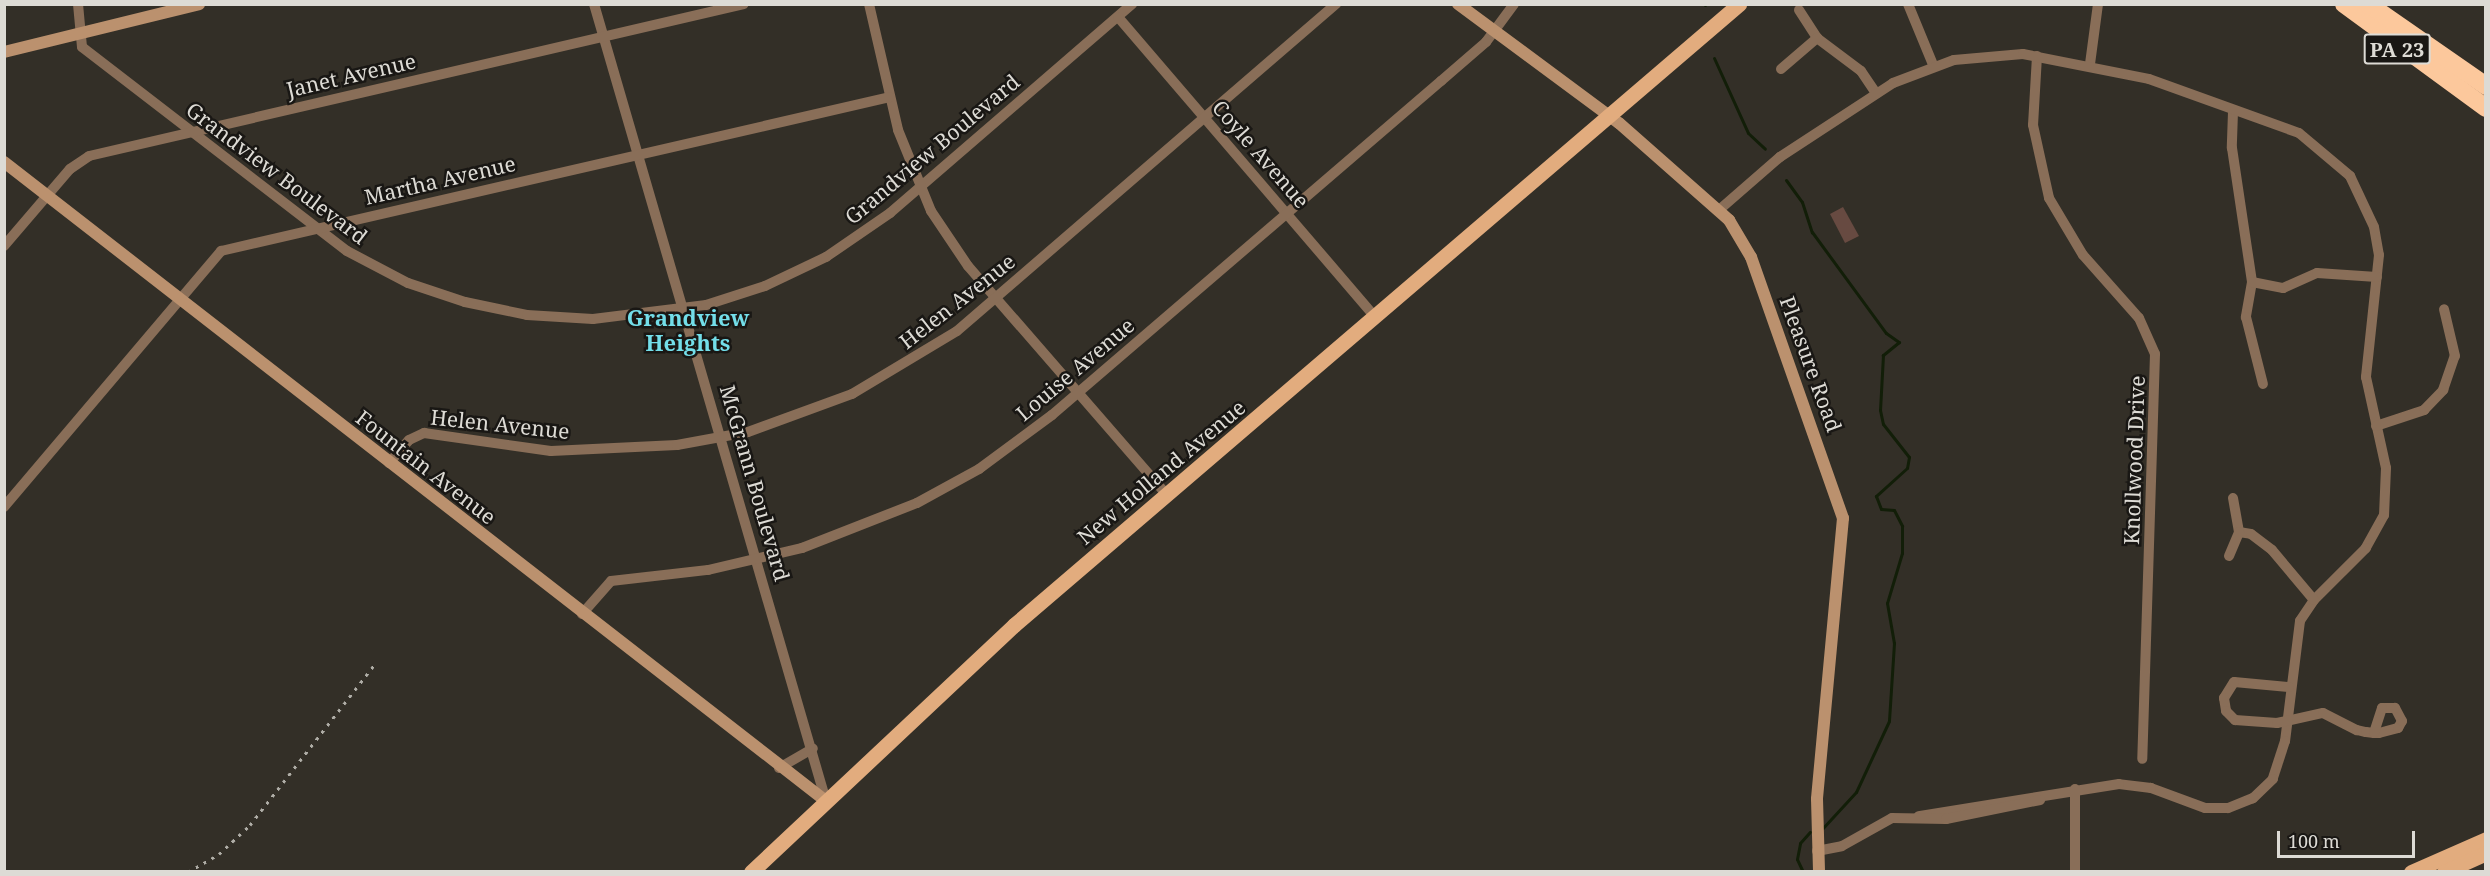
<!DOCTYPE html>
<html>
<head>
<meta charset="utf-8">
<style>
	body { margin:0 }
	#map { position:relative; width:2490px; height:876px; overflow:hidden; background:#332f27; font-family:"Noto Serif",serif }
	div>[style] { position:absolute }
	[style*='--x'] { left:calc(var(--x)*1px); top:calc(var(--y)*1px); width:calc(var(--w)*1px); rotate:calc(var(--a)*1deg) }
	.green>* { inset:0; background:#674a41 }
	.stream>* { height:3px; margin:-1.5px; padding:0 1.5px; transform-origin:1.5px; border-radius:1.5px; background:#121e08 }
	.street>* { height:10px; margin:-5px; padding:0 5px; transform-origin:5px; border-radius:5px; background:#896e58 }
	.secondary>* { height:12px; margin:-6px; padding:0 6px; transform-origin:6px; border-radius:6px; background:#bb916e }
	.primary>* { height:15px; margin:-7.5px; padding:0 7.5px; transform-origin:7.5px; border-radius:7.5px; background:#e2ac7e }
	.highway>* { height:18px; margin:-9px; padding:0 9px; transform-origin:9px; border-radius:9px; background:#fcc89c }
	.rail>* { height:3px; margin-top:-1.5px; transform-origin:0; background:repeating-linear-gradient(90deg,#b0aea7 0 3px,transparent 0 9px) }
	span { translate:-50% -50%; white-space:nowrap; text-align:center; line-height:1.15; -webkit-text-stroke:5px #191714; paint-order:stroke }
	.shield-label span { padding:2px 4px; background:#191714; border:2px solid; border-radius:4px; -webkit-text-stroke-width:0 }
	.shield-label { font-size:20px; color:#dddbd5; font-weight:700 }
	.street-label { font-size:21px; color:#dddbd5 }
	.neighbourhood-label { font-size:22px; color:#73dee9; font-weight:700 }
	.frame { position:absolute; inset:0; border:6px solid #dddbd5; pointer-events:none }
	.scale { position:absolute; left:2277px; top:831px; width:138px; height:27px; box-sizing:border-box; border:3px solid #dddbd5; border-top:0; padding-left:8px; font-size:18px; line-height:21px; white-space:nowrap; color:#dddbd5; -webkit-text-stroke:4px #191714; paint-order:stroke }
</style>
</head>
<body>
<div id="map">
	<div class="green">
		<i style="clip-path:polygon(1843px 207px,1859px 236px,1845px 243px,1830px 214px)"></i>
	</div>
	<div class="stream">
		<i style="--x:1705;--y:4;--w:1;--a:90"></i>
		<i style="--x:1714;--y:58;--w:82;--a:65.6"></i>
		<i style="--x:1748;--y:133;--w:23;--a:43"></i>
		<i style="--x:1786;--y:180;--w:27;--a:54"></i>
		<i style="--x:1802;--y:202;--w:32;--a:72"></i>
		<i style="--x:1812;--y:232;--w:125;--a:53.8"></i>
		<i style="--x:1886;--y:333;--w:16;--a:35"></i>
		<i style="--x:1899;--y:342;--w:21;--a:141"></i>
		<i style="--x:1883;--y:355;--w:55;--a:93.1"></i>
		<i style="--x:1880;--y:410;--w:14;--a:78"></i>
		<i style="--x:1883;--y:424;--w:42;--a:51.8"></i>
		<i style="--x:1909;--y:457;--w:11;--a:100"></i>
		<i style="--x:1907;--y:468;--w:42;--a:137.9"></i>
		<i style="--x:1876;--y:496;--w:14;--a:69"></i>
		<i style="--x:1881;--y:509;--w:13;--a:4"></i>
		<i style="--x:1894;--y:510;--w:18;--a:63"></i>
		<i style="--x:1902;--y:526;--w:27;--a:90"></i>
		<i style="--x:1902;--y:553;--w:52;--a:106.7"></i>
		<i style="--x:1887;--y:603;--w:41;--a:80.1"></i>
		<i style="--x:1894;--y:643;--w:78;--a:93.7"></i>
		<i style="--x:1889;--y:721;--w:78;--a:114.9"></i>
		<i style="--x:1856;--y:792;--w:50;--a:132.6"></i>
		<i style="--x:1803;--y:872;--w:14;--a:-115"></i>
		<i style="--x:1797;--y:859;--w:16;--a:-79"></i>
		<i style="--x:1800;--y:843;--w:15;--a:-48"></i>
	</div>
	<div class="street">
		<i style="--x:78;--y:4;--w:43;--a:84.7"></i>
		<i style="--x:82;--y:47;--w:334;--a:37.6"></i>
		<i style="--x:347;--y:251;--w:69;--a:27.7"></i>
		<i style="--x:408;--y:283;--w:60;--a:18.4"></i>
		<i style="--x:465;--y:302;--w:63;--a:11.8"></i>
		<i style="--x:527;--y:315;--w:66;--a:3.5"></i>
		<i style="--x:593;--y:319;--w:114;--a:-7.1"></i>
		<i style="--x:706;--y:305;--w:62;--a:-17.9"></i>
		<i style="--x:765;--y:286;--w:68;--a:-25.4"></i>
		<i style="--x:826;--y:257;--w:78;--a:-34.5"></i>
		<i style="--x:890;--y:213;--w:320;--a:-40.8"></i>
		<i style="--x:594;--y:4;--w:830;--a:73.77"></i>
		<i style="--x:869;--y:4;--w:129;--a:77"></i>
		<i style="--x:898;--y:130;--w:87;--a:67.8"></i>
		<i style="--x:931;--y:211;--w:66;--a:56.1"></i>
		<i style="--x:968;--y:266;--w:305;--a:49"></i>
		<i style="--x:1908;--y:4;--w:68;--a:67.6"></i>
		<i style="--x:1799;--y:10;--w:33;--a:57"></i>
		<i style="--x:1817;--y:38;--w:55;--a:36.9"></i>
		<i style="--x:1861;--y:71;--w:27;--a:56"></i>
		<i style="--x:1118;--y:17;--w:395;--a:49.4"></i>
		<i style="--x:2037;--y:56;--w:69;--a:93.3"></i>
		<i style="--x:2033;--y:125;--w:75;--a:77.6"></i>
		<i style="--x:2049;--y:198;--w:66;--a:59.2"></i>
		<i style="--x:2083;--y:255;--w:84;--a:48.4"></i>
		<i style="--x:2139;--y:318;--w:39;--a:66"></i>
		<i style="--x:2155;--y:354;--w:405;--a:91.8"></i>
		<i style="--x:2090;--y:64;--w:61;--a:-82.4"></i>
		<i style="--x:1781;--y:69;--w:48;--a:-40.7"></i>
		<i style="--x:2233;--y:112;--w:36;--a:92"></i>
		<i style="--x:2232;--y:148;--w:135;--a:81.5"></i>
		<i style="--x:2252;--y:282;--w:36;--a:100"></i>
		<i style="--x:2246;--y:317;--w:69;--a:75.8"></i>
		<i style="--x:1719;--y:210;--w:81;--a:-41"></i>
		<i style="--x:1780;--y:157;--w:135;--a:-33.2"></i>
		<i style="--x:1893;--y:83;--w:65;--a:-20.7"></i>
		<i style="--x:1954;--y:60;--w:69;--a:-5"></i>
		<i style="--x:2023;--y:54;--w:128;--a:11.2"></i>
		<i style="--x:2149;--y:79;--w:159;--a:19.8"></i>
		<i style="--x:2299;--y:133;--w:67;--a:40.1"></i>
		<i style="--x:2350;--y:176;--w:56;--a:64.8"></i>
		<i style="--x:2374;--y:227;--w:28;--a:80"></i>
		<i style="--x:2379;--y:255;--w:123;--a:96.1"></i>
		<i style="--x:2366;--y:377;--w:93;--a:77.6"></i>
		<i style="--x:2386;--y:468;--w:47;--a:92.4"></i>
		<i style="--x:2384;--y:515;--w:38;--a:119"></i>
		<i style="--x:2366;--y:548;--w:74;--a:135"></i>
		<i style="--x:2314;--y:600;--w:25;--a:124"></i>
		<i style="--x:2300;--y:621;--w:121;--a:97.1"></i>
		<i style="--x:2285;--y:741;--w:40;--a:108"></i>
		<i style="--x:2273;--y:779;--w:28;--a:136"></i>
		<i style="--x:2253;--y:798;--w:27;--a:158"></i>
		<i style="--x:2228;--y:808;--w:23;--a:180"></i>
		<i style="--x:2205;--y:808;--w:58;--a:-159.7"></i>
		<i style="--x:2151;--y:788;--w:32;--a:-173"></i>
		<i style="--x:2119;--y:784;--w:203;--a:170.9"></i>
		<i style="--x:4;--y:246;--w:101;--a:-49.4"></i>
		<i style="--x:70;--y:169;--w:23;--a:-34"></i>
		<i style="--x:89;--y:156;--w:672;--a:-13.06"></i>
		<i style="--x:2252;--y:282;--w:32;--a:11"></i>
		<i style="--x:2283;--y:288;--w:37;--a:-24"></i>
		<i style="--x:2317;--y:273;--w:60;--a:3.8"></i>
		<i style="--x:2376;--y:426;--w:51;--a:-18.4"></i>
		<i style="--x:2424;--y:410;--w:28;--a:-46"></i>
		<i style="--x:2443;--y:390;--w:36;--a:-71"></i>
		<i style="--x:2455;--y:356;--w:48;--a:-103.2"></i>
		<i style="--x:389;--y:463;--w:30;--a:-49"></i>
		<i style="--x:409;--y:440;--w:17;--a:-25"></i>
		<i style="--x:424;--y:433;--w:128;--a:8.1"></i>
		<i style="--x:551;--y:451;--w:126;--a:-2.7"></i>
		<i style="--x:677;--y:445;--w:72;--a:-10.4"></i>
		<i style="--x:748;--y:432;--w:111;--a:-20.1"></i>
		<i style="--x:852;--y:394;--w:122;--a:-31"></i>
		<i style="--x:957;--y:331;--w:501;--a:-40.79"></i>
		<i style="--x:2233;--y:498;--w:35;--a:80"></i>
		<i style="--x:2239;--y:532;--w:12;--a:9"></i>
		<i style="--x:2251;--y:534;--w:26;--a:37"></i>
		<i style="--x:2272;--y:550;--w:65;--a:50"></i>
		<i style="--x:4;--y:507;--w:336;--a:-49.7"></i>
		<i style="--x:221;--y:251;--w:686;--a:-12.96"></i>
		<i style="--x:2229;--y:556;--w:26;--a:-67"></i>
		<i style="--x:582;--y:614;--w:44;--a:-48.7"></i>
		<i style="--x:611;--y:581;--w:98;--a:-6.5"></i>
		<i style="--x:708;--y:570;--w:97;--a:-13.2"></i>
		<i style="--x:802;--y:548;--w:123;--a:-21.4"></i>
		<i style="--x:917;--y:503;--w:71;--a:-28.7"></i>
		<i style="--x:979;--y:469;--w:91;--a:-36.5"></i>
		<i style="--x:1052;--y:415;--w:513;--a:-40.65"></i>
		<i style="--x:1441;--y:81;--w:60;--a:-40.9"></i>
		<i style="--x:1486;--y:42;--w:47;--a:-53.6"></i>
		<i style="--x:2289;--y:687;--w:55;--a:-174.8"></i>
		<i style="--x:2234;--y:682;--w:19;--a:122"></i>
		<i style="--x:2224;--y:698;--w:13;--a:81"></i>
		<i style="--x:2226;--y:711;--w:13;--a:45"></i>
		<i style="--x:2235;--y:720;--w:42;--a:4.1"></i>
		<i style="--x:2277;--y:723;--w:47;--a:-12.3"></i>
		<i style="--x:2323;--y:713;--w:38;--a:27"></i>
		<i style="--x:2357;--y:730;--w:9;--a:13"></i>
		<i style="--x:2366;--y:732;--w:8;--a:7"></i>
		<i style="--x:2374;--y:733;--w:5;--a:0"></i>
		<i style="--x:2379;--y:733;--w:20;--a:-15"></i>
		<i style="--x:2398;--y:728;--w:8;--a:-60"></i>
		<i style="--x:2402;--y:721;--w:15;--a:-118"></i>
		<i style="--x:2395;--y:708;--w:13;--a:180"></i>
		<i style="--x:2382;--y:708;--w:26;--a:108"></i>
		<i style="--x:779;--y:768;--w:39;--a:-30"></i>
		<i style="--x:2075;--y:789;--w:83;--a:90"></i>
		<i style="--x:1817;--y:851;--w:25;--a:-11"></i>
		<i style="--x:1842;--y:846;--w:57;--a:-29.2"></i>
		<i style="--x:1892;--y:818;--w:54;--a:1.1"></i>
		<i style="--x:1946;--y:819;--w:96;--a:-11.4"></i>
	</div>
	<div class="secondary">
		<i style="--x:1458;--y:4;--w:200;--a:36.5"></i>
		<i style="--x:1619;--y:123;--w:147;--a:41.4"></i>
		<i style="--x:1729;--y:220;--w:43;--a:59.3"></i>
		<i style="--x:1751;--y:257;--w:277;--a:70.6"></i>
		<i style="--x:1843;--y:518;--w:282;--a:95.3"></i>
		<i style="--x:1817;--y:799;--w:73;--a:88.4"></i>
		<i style="--x:4;--y:52;--w:201;--a:-13.8"></i>
		<i style="--x:4;--y:162;--w:1041;--a:37.86"></i>
	</div>
	<div class="primary">
		<i style="--x:751;--y:872;--w:361;--a:-43.2"></i>
		<i style="--x:1014;--y:625;--w:955;--a:-40.58"></i>
		<i style="--x:2411;--y:872;--w:82;--a:-23.7"></i>
		<i style="--x:2444;--y:872;--w:46;--a:-24.3"></i>
	</div>
	<div class="highway">
		<i style="--x:2344;--y:4;--w:176;--a:36.2"></i>
		<i style="--x:2368;--y:4;--w:144;--a:34.8"></i>
	</div>
	<div class="rail">
		<i style="--x:188;--y:872;--w:36;--a:-30"></i>
		<i style="--x:219;--y:854;--w:42;--a:-43.1"></i>
		<i style="--x:250;--y:825;--w:204;--a:-52.2"></i>
	</div>
	<div class="shield-label">
		<span style="left:2397px;top:49px">PA 23</span>
	</div>
	<div class="street-label">
		<span style="left:351px;top:75px;rotate:-13deg">Janet Avenue</span>
		<span style="left:932px;top:149px;rotate:-40deg">Grandview Boulevard</span>
		<span style="left:1261px;top:154px;rotate:49deg">Coyle Avenue</span>
		<span style="left:277px;top:173px;rotate:37deg">Grandview Boulevard</span>
		<span style="left:440px;top:180px;rotate:-13deg">Martha Avenue</span>
		<span style="left:957px;top:301px;rotate:-38deg">Helen Avenue</span>
		<span style="left:1811px;top:364px;rotate:70deg">Pleasure Road</span>
		<span style="left:1075px;top:369px;rotate:-40deg">Louise Avenue</span>
		<span style="left:500px;top:424px;rotate:6deg">Helen Avenue</span>
		<span style="left:2134px;top:460px;rotate:-88deg">Knollwood Drive</span>
		<span style="left:426px;top:467px;rotate:38deg">Fountain Avenue</span>
		<span style="left:1161px;top:472px;rotate:-40deg">New Holland Avenue</span>
		<span style="left:755px;top:483px;rotate:74deg">McGrann Boulevard</span>
	</div>
	<div class="neighbourhood-label">
		<span style="left:688px;top:330px">Grandview<br>Heights</span>
	</div>
	<div class="frame"></div>
	<div class="scale">100 m</div>
</div>
</body>
</html>
